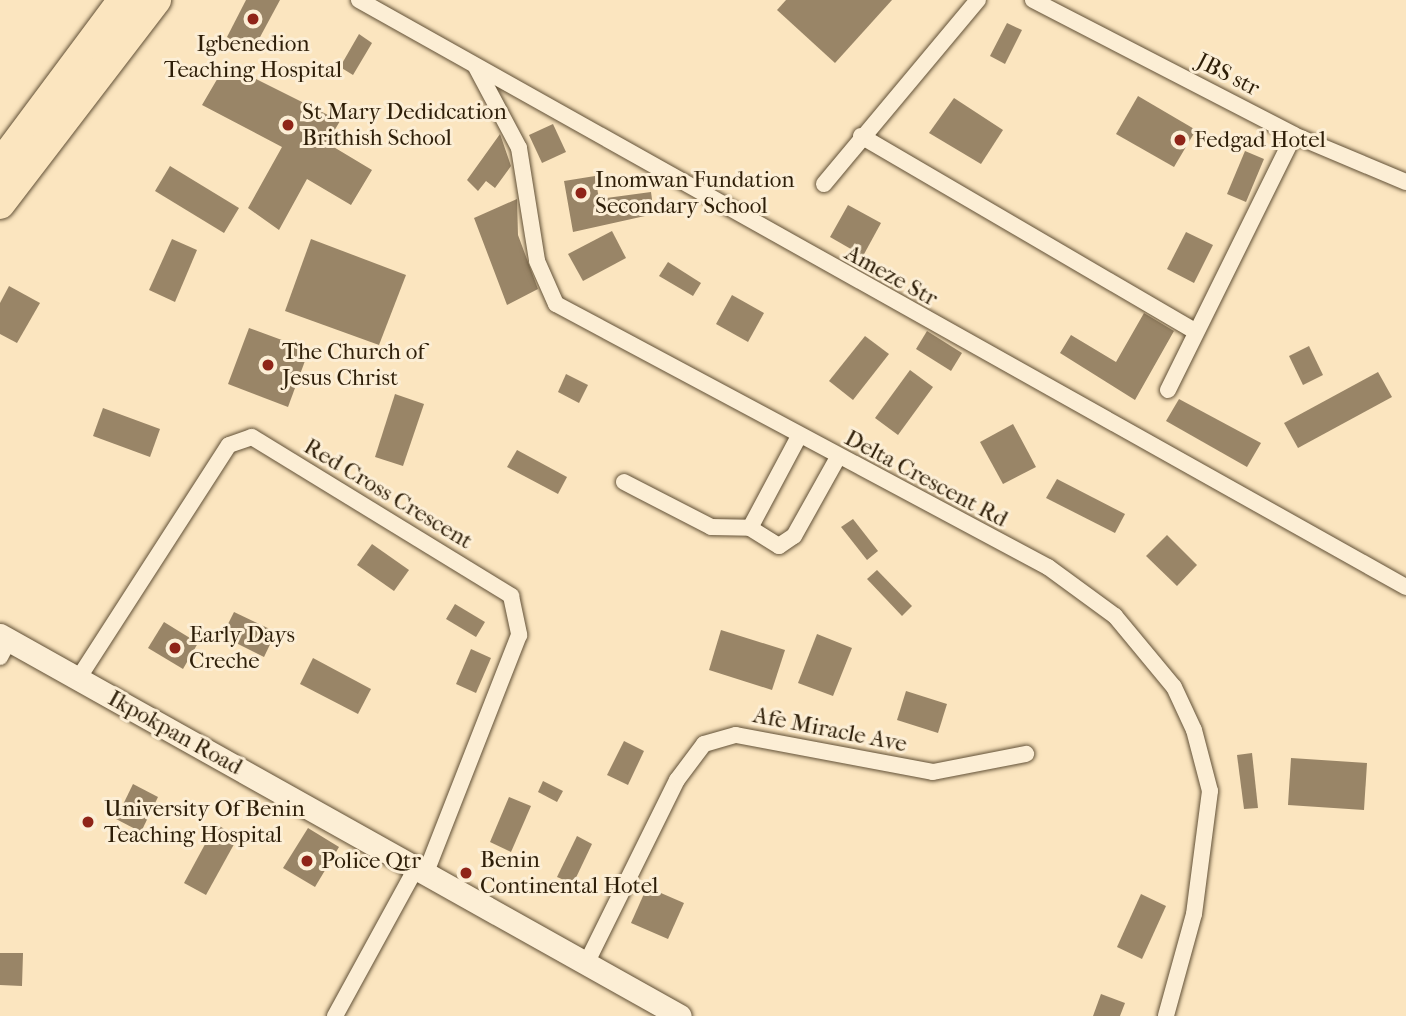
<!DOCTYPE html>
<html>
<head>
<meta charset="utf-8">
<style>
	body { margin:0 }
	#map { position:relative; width:1406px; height:1016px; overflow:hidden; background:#fbe5bf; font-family:"IM FELL French Canon",serif }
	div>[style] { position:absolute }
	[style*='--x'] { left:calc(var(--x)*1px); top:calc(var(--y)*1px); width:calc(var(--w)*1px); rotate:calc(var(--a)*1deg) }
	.building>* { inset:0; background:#998567 }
	.roads { filter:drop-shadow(0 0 2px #615036) drop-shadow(0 0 2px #615036) }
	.street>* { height:16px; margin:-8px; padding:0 8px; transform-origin:8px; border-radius:8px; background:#fceed5 }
	.secondary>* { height:23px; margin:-11.5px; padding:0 11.5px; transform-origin:11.5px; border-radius:11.5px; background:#fceed5 }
	.highway>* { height:30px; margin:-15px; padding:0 15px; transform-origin:15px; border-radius:15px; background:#fbe5bf }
	.dots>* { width:19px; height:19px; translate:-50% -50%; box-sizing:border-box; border:4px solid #fceed5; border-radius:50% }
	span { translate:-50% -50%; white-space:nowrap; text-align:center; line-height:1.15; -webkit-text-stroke:6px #fceed5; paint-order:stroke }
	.poi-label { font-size:23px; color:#2e1e08 }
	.left { translate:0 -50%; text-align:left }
	.street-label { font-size:23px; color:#2e1e08 }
</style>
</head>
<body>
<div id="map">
	<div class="building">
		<i style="clip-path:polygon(246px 0,280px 0,252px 52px,227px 37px)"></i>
		<i style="clip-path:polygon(786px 0,892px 0,835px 63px,777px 10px)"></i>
		<i style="clip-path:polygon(1007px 23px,1022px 30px,1005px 64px,990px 56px)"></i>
		<i style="clip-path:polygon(359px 34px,372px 43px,353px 75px,340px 67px)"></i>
		<i style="clip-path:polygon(226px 64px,340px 121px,327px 143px,372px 170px,351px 205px,307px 179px,279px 230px,248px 208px,282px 147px,202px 105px)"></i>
		<i style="clip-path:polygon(1138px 96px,1196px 130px,1174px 167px,1116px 134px)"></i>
		<i style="clip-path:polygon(954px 98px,1003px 130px,981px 164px,929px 133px)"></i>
		<i style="clip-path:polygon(553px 124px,566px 152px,542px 163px,529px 135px)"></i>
		<i style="clip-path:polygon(500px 134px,511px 166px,495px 188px,486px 181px,478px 191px,467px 180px)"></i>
		<i style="clip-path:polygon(1245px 151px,1264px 159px,1246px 202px,1227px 194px)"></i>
		<i style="clip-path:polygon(170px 166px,239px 208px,224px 233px,155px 191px)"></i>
		<i style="clip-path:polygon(595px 176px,599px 199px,651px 192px,654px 214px,573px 232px,564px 181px)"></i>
		<i style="clip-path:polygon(517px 199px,518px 235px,538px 289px,507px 305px,474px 218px)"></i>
		<i style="clip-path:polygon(848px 205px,881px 223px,863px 256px,830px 237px)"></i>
		<i style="clip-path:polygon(612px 231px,626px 258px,583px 281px,568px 254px)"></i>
		<i style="clip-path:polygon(1186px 232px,1213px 245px,1194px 283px,1167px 269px)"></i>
		<i style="clip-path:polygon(172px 239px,197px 250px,175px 302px,149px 290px)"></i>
		<i style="clip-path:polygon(311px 239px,406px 275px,379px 345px,285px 311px)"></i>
		<i style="clip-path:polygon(668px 262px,701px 283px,693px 296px,659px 276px)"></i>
		<i style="clip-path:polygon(9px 286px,40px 303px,17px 343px,0 334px,0 303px)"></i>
		<i style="clip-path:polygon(732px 295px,764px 313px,748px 342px,716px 324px)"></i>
		<i style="clip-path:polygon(1144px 313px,1174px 331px,1135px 400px,1060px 353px,1071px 335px,1116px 362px)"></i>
		<i style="clip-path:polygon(249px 328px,309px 350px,288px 407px,228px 384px)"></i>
		<i style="clip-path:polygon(927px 331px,962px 353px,951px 371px,916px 349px)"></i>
		<i style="clip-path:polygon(865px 336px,889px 354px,853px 400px,829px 381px)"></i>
		<i style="clip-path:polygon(1309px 346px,1323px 375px,1303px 385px,1289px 356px)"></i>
		<i style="clip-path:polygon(910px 370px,933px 387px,898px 435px,875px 418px)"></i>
		<i style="clip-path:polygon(1378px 372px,1392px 397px,1298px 448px,1284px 423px)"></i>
		<i style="clip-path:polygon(566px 374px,588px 385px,579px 403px,558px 392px)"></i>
		<i style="clip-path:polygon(395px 394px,424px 404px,403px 466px,375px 457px)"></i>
		<i style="clip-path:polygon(1179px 399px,1261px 443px,1247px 467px,1166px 421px)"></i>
		<i style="clip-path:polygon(103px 408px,160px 429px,150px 457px,93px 436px)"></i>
		<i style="clip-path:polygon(1013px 424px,1036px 467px,1003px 484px,980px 442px)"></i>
		<i style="clip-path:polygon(517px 450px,567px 477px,558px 494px,507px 467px)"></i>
		<i style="clip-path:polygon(1057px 479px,1125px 514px,1115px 533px,1046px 498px)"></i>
		<i style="clip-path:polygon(853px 519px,878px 551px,867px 560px,841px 527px)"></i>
		<i style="clip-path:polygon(1167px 535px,1197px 565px,1177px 586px,1146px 556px)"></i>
		<i style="clip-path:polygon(372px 544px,409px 570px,394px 591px,357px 565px)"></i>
		<i style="clip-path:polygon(877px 570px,912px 606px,902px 616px,867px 579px)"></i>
		<i style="clip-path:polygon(455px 604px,485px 622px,476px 637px,446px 619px)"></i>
		<i style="clip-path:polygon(234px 612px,276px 632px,264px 657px,222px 636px)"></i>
		<i style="clip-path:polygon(164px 622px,198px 643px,183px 669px,148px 648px)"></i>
		<i style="clip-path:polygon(721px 630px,785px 650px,772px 690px,709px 670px)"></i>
		<i style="clip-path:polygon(817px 634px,852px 648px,833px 696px,798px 683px)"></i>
		<i style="clip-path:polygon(471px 649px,491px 658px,476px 693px,456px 684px)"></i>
		<i style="clip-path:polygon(313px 658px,371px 689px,358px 714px,300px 684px)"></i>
		<i style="clip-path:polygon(906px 691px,947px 704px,938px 733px,897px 720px)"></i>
		<i style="clip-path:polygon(624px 741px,644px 751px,628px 785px,607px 775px)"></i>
		<i style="clip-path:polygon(1252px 753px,1258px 808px,1244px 809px,1237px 755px)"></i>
		<i style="clip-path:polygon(1291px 758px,1367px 763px,1364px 810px,1288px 805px)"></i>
		<i style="clip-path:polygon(543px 781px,563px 791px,557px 802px,538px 792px)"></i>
		<i style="clip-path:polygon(133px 784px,158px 797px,141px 832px,116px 819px)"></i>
		<i style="clip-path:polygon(509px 797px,531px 806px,511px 852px,490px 842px)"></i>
		<i style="clip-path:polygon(216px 824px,238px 837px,206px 895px,184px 883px)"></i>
		<i style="clip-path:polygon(308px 828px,339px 847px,315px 887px,283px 868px)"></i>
		<i style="clip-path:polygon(577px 836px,592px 844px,573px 884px,557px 877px)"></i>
		<i style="clip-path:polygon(647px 887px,684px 903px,668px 939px,631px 923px)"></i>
		<i style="clip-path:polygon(1141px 894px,1166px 906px,1142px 959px,1117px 947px)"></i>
		<i style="clip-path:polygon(0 953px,23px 953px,22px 986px,0 985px)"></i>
		<i style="clip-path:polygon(1101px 994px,1125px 1003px,1120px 1016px,1093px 1016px)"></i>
	</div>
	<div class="roads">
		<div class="street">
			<i style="--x:359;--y:0;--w:1200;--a:29.28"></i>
			<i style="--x:1033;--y:0;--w:294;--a:27.3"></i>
			<i style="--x:1294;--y:135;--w:121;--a:22.8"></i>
			<i style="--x:476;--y:67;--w:92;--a:62"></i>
			<i style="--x:519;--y:148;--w:114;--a:80.9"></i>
			<i style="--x:537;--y:261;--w:47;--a:66.2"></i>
			<i style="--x:556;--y:304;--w:558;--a:28.13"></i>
			<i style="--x:1048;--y:567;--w:83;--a:36.2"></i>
			<i style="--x:1115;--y:616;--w:92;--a:50.3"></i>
			<i style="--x:1174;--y:687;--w:47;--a:65.1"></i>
			<i style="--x:1194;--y:730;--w:63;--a:75.3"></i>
			<i style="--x:1210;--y:791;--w:124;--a:97.4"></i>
			<i style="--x:1194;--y:914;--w:106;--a:105.4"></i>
			<i style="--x:861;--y:136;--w:387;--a:30.3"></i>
			<i style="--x:824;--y:184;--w:240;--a:-50.1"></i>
			<i style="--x:1168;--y:390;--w:284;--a:-63.7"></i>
			<i style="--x:624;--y:482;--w:98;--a:27.3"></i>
			<i style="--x:711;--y:527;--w:39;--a:1"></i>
			<i style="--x:750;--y:528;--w:34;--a:32"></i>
			<i style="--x:779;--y:546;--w:18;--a:-34"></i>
			<i style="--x:794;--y:536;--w:88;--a:-60.8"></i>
			<i style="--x:750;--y:528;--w:102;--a:-61.9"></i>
			<i style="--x:0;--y:657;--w:19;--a:-62"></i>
			<i style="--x:78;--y:679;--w:278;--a:-57.2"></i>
			<i style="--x:229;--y:445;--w:24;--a:-19"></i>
			<i style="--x:252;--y:437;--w:304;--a:31.5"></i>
			<i style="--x:511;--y:596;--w:40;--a:78"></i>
			<i style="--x:519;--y:635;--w:252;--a:111.4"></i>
			<i style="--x:587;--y:962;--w:203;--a:-63.7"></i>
			<i style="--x:677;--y:780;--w:45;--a:-53.1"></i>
			<i style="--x:704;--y:744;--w:33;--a:-16"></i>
			<i style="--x:736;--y:735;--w:200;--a:10.6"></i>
			<i style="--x:933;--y:772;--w:95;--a:-11"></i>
			<i style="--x:335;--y:1016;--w:171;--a:-61.3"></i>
		</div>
		<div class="secondary">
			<i style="--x:0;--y:635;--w:779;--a:29.26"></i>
		</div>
		<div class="highway">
			<i style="--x:0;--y:165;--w:206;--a:-53.3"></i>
			<i style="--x:0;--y:204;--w:257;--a:-52.6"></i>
		</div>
	</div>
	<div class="dots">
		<i style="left:253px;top:19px;background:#8f2418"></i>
		<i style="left:288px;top:125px;background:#8f2418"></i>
		<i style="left:1180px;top:140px;background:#8f2418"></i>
		<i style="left:581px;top:193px;background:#8f2418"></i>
		<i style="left:268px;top:365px;background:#8f2418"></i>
		<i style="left:175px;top:648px;background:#8f2418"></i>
		<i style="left:88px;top:822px;background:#8f2418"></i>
		<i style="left:307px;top:861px;background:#8f2418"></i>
		<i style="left:466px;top:873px;background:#8f2418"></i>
	</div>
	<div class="poi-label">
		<span style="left:253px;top:57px">Igbenedion<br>Teaching Hospital</span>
		<span class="left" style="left:302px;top:125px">St Mary Dedidcation<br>Brithish School</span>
		<span class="left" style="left:1194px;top:140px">Fedgad Hotel</span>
		<span class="left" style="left:595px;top:193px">Inomwan Fundation<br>Secondary School</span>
		<span class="left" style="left:282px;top:365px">The Church of<br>Jesus Christ</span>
		<span class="left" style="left:189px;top:648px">Early Days<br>Creche</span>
		<span class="left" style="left:104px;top:822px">University Of Benin<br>Teaching Hospital</span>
		<span class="left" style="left:480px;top:873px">Benin<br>Continental Hotel</span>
		<span class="left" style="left:321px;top:861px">Police Qtr</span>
	</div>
	<div class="street-label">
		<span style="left:1228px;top:75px;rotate:27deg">JBS str</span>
		<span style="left:891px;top:276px;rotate:29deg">Ameze Str</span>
		<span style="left:926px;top:479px;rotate:28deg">Delta Crescent Rd</span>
		<span style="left:388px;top:494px;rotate:31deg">Red Cross Crescent</span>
		<span style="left:830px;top:730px;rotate:11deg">Afe Miracle Ave</span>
		<span style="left:175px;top:733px;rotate:29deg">Ikpokpan Road</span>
	</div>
</div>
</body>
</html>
